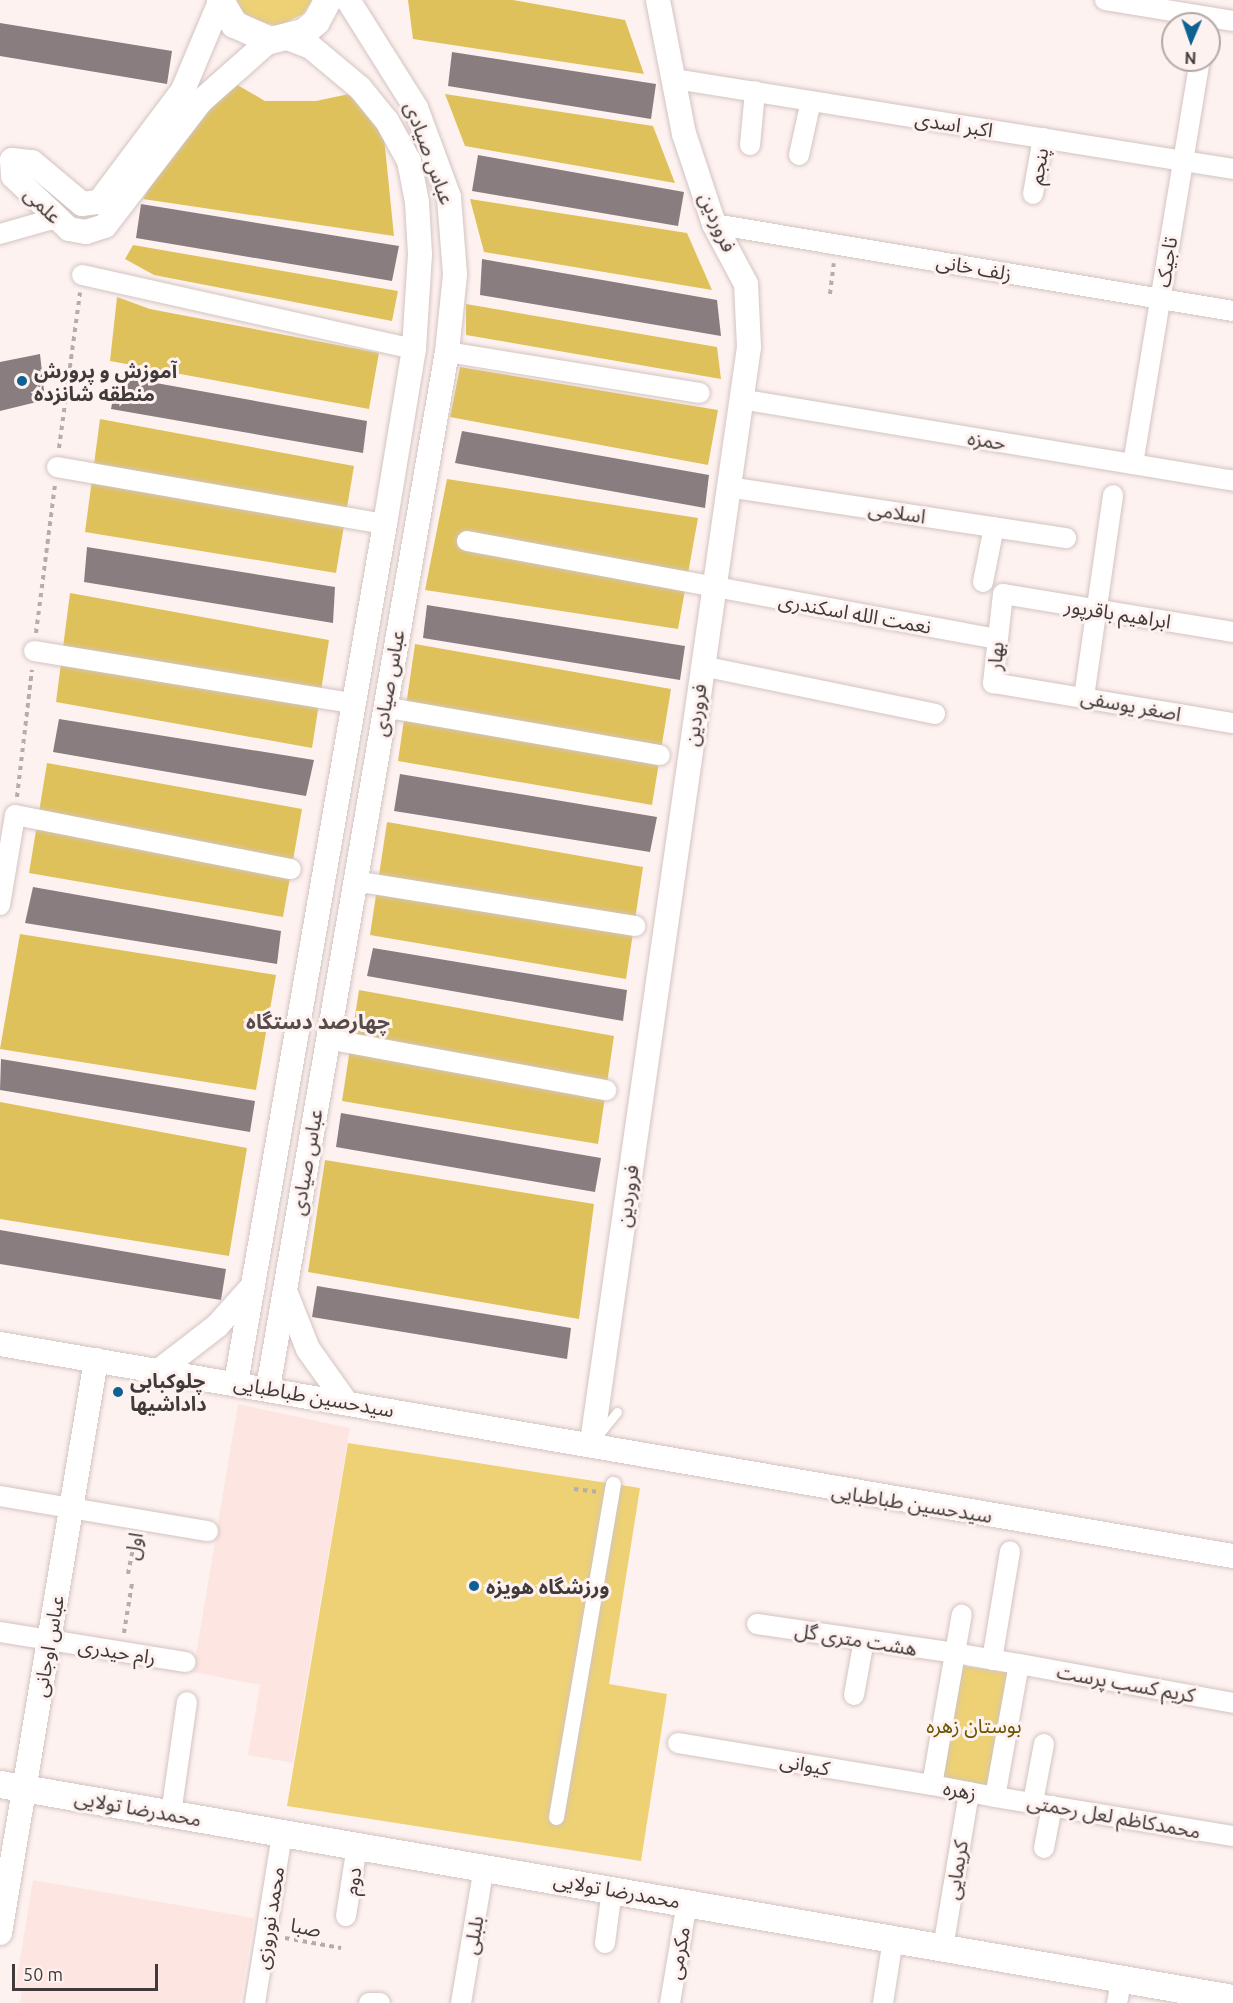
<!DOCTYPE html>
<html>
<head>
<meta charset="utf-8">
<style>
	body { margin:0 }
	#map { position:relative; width:1233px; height:2003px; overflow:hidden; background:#fef2f0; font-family:Ubuntu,"Noto Sans Arabic",sans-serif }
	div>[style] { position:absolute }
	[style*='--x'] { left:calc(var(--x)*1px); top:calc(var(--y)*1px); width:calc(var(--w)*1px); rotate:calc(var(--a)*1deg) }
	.built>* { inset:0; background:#fde6e1 }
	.green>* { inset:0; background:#edd174 }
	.forest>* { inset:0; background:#dfc15b }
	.building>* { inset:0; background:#8a7d80 }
	.path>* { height:4px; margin-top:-2px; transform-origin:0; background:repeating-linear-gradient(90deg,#b6adab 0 4.5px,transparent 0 9px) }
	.roads { filter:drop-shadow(0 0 2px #d2c4c1) drop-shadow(0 0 2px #d2c4c1) }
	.service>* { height:9px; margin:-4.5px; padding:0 4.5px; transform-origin:4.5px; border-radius:4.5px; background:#fff }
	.pedestrian>* { height:15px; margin:-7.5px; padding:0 7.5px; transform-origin:7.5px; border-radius:7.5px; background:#fff }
	.minor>* { height:20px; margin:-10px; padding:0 10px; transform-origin:10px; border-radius:10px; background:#fff }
	.tertiary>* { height:24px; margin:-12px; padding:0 12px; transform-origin:12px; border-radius:12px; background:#fff }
	.secondary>* { height:27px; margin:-13.5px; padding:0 13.5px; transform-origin:13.5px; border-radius:13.5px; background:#fff }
	.dots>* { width:16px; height:16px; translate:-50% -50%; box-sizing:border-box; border:3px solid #fef2f0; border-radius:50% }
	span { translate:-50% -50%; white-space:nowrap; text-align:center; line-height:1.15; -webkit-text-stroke:6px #fef2f0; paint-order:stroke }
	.street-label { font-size:20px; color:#403b3a }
	.poi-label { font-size:20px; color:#403b3a; font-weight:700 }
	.left { translate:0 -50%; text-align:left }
	.park-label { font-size:20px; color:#685400 }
	.neighbourhood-label { font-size:21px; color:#574c4a; font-weight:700 }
	.north { position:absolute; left:1161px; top:12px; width:60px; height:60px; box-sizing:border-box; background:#fef2f0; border:2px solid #b2a9a7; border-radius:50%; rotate:182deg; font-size:16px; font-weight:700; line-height:24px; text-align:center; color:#403b3a }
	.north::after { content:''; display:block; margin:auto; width:21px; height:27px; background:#0d6193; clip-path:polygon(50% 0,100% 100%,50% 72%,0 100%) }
	.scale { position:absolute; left:12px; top:1964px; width:146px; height:27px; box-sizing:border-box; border:3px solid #403b3a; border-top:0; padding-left:8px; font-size:18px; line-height:21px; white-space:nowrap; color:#403b3a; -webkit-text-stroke:4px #fef2f0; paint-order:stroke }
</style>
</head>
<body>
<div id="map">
	<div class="built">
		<i style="clip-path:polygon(238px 1404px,350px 1428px,293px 1763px,248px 1755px,260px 1685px,193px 1672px)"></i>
		<i style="clip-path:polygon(33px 1880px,254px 1918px,240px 2003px,20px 2003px,22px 1990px,15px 1989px)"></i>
	</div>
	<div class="green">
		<i style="clip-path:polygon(233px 0,312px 0,303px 14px,278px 26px,251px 20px)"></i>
		<i style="clip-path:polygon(348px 1443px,640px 1488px,609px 1684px,667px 1694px,641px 1861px,287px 1806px)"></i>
		<i style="clip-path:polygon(957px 1665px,1010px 1673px,992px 1786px,939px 1778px)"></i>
	</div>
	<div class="forest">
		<i style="clip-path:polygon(408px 0,513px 0,625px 20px,644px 74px,413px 39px)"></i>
		<i style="clip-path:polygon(234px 83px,265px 101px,316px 101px,349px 94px,384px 137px,394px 236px,143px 199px,196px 108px)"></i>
		<i style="clip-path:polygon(445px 94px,653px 126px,675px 183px,465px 146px)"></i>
		<i style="clip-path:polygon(470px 199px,687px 233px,712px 290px,484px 252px)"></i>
		<i style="clip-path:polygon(133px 245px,398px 291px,392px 321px,154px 275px,125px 259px)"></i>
		<i style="clip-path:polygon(117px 297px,150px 309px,379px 353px,369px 409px,110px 361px)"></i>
		<i style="clip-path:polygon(466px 304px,717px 347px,721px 379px,466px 335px)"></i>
		<i style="clip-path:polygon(460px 367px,718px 410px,708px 465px,450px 417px)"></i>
		<i style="clip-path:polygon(100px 419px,354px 466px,336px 573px,85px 532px)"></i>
		<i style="clip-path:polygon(447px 479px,698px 518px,678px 629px,425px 590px)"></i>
		<i style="clip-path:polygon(70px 593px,329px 640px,312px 748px,56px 702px)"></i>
		<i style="clip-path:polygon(415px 644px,671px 689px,652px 805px,398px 761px)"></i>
		<i style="clip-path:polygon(47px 763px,302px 809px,283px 917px,29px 873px)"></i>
		<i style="clip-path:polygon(387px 822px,643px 867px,626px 979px,370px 935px)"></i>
		<i style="clip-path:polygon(20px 934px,276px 975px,256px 1090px,0 1049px)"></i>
		<i style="clip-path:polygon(359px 990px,614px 1036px,598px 1144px,342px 1101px)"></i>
		<i style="clip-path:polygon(0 1102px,247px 1148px,229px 1256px,0 1219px)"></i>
		<i style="clip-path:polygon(325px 1160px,594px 1204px,579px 1319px,308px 1272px)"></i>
	</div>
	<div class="building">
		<i style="clip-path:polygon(0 23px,172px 51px,167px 84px,0 56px)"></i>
		<i style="clip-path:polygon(452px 52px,656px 84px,651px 119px,448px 86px)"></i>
		<i style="clip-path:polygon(478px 155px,684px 192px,678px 226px,472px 191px)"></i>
		<i style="clip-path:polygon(141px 204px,399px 246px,392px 281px,136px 238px)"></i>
		<i style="clip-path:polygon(482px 259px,717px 300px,721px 336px,480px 295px)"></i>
		<i style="clip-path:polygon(40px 354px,45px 400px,0 411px,0 362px)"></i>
		<i style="clip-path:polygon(117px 376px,367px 421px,363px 453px,111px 409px)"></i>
		<i style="clip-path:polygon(462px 431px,709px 475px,705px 508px,455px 463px)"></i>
		<i style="clip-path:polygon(87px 547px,335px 587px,333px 623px,84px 582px)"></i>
		<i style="clip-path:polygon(427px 605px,685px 646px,680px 680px,423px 638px)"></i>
		<i style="clip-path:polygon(59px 719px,314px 760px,306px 796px,53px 752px)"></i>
		<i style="clip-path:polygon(400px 774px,657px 817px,650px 852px,394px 811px)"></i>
		<i style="clip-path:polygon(33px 887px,281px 931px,277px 964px,25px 923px)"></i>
		<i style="clip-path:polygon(373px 948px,627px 990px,623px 1021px,367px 976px)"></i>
		<i style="clip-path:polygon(1px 1059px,255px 1101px,250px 1132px,0 1090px)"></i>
		<i style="clip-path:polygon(341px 1113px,601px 1158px,595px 1192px,336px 1147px)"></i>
		<i style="clip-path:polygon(0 1230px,226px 1269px,221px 1300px,0 1264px)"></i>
		<i style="clip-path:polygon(317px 1286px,571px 1328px,567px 1359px,312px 1317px)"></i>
	</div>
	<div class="path">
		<i style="--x:830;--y:294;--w:31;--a:-83"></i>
		<i style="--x:59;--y:448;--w:157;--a:-82.3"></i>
		<i style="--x:36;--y:633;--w:149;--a:-82.7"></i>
		<i style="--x:17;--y:797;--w:128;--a:-83.3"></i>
		<i style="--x:574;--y:1489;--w:23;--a:7"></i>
		<i style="--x:128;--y:1574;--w:37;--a:-79"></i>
		<i style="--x:124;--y:1633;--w:51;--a:-80.9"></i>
		<i style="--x:285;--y:1938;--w:57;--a:10.1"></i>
	</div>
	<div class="roads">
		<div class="service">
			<i style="--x:600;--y:1433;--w:27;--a:-51"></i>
		</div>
		<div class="pedestrian">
			<i style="--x:556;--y:1817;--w:338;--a:-80.3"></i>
		</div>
		<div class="minor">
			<i style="--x:1105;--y:0;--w:130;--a:9.3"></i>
			<i style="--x:675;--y:79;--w:565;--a:9.16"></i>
			<i style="--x:750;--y:145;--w:54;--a:-84.7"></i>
			<i style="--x:799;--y:155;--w:55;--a:-77.5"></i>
			<i style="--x:1033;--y:194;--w:57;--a:-79.9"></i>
			<i style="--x:714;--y:224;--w:526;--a:9.52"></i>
			<i style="--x:0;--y:234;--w:58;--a:-15.9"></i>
			<i style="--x:82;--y:275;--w:340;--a:12.6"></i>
			<i style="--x:447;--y:352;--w:256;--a:9.2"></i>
			<i style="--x:740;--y:399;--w:500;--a:9.4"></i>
			<i style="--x:1133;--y:464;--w:410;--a:-80.6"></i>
			<i style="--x:57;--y:467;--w:333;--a:9.9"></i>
			<i style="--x:728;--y:487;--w:342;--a:8.6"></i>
			<i style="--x:467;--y:541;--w:539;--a:10.48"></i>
			<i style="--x:983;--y:582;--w:56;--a:-78.7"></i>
			<i style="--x:1233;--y:632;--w:233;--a:-170.6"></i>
			<i style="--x:1003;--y:594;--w:90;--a:96.4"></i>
			<i style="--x:993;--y:683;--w:243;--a:9.5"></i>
			<i style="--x:34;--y:651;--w:323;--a:9.3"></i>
			<i style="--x:702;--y:666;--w:238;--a:11.6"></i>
			<i style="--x:1084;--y:697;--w:204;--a:-81.8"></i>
			<i style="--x:384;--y:707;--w:280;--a:9.9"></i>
			<i style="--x:354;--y:881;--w:285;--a:9.1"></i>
			<i style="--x:0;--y:905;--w:91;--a:-80.5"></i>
			<i style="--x:15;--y:815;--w:281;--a:11.1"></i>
			<i style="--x:327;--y:1039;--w:284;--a:10.4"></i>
			<i style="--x:0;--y:1496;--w:211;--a:9.6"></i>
			<i style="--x:757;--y:1624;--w:200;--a:8.3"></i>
			<i style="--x:955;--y:1653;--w:65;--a:9.8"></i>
			<i style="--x:1019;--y:1664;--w:135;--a:100.2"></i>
			<i style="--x:995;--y:1797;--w:64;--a:-169.2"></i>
			<i style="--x:932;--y:1785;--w:134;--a:-80.1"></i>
			<i style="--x:955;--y:1653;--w:39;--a:-80"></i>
			<i style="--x:0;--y:1632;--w:188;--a:9.2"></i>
			<i style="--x:992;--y:1660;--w:110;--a:-80.6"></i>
			<i style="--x:1019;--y:1664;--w:218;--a:10.3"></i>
			<i style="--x:854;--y:1695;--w:56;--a:-79.7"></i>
			<i style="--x:678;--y:1743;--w:257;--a:9.4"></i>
			<i style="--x:995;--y:1797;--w:241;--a:9.3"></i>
			<i style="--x:1033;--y:1802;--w:59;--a:-79.3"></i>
			<i style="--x:171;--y:1814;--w:113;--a:-81.9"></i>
			<i style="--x:1044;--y:1848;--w:43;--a:-79.2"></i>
			<i style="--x:346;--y:1916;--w:71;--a:-81.1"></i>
			<i style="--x:605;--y:1943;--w:53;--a:-82.5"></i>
			<i style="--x:943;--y:1948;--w:158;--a:-80.5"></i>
			<i style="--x:255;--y:2003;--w:171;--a:-80.9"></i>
			<i style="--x:369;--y:2003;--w:11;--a:0"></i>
			<i style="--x:461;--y:2003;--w:138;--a:-80.4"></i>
			<i style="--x:670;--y:2003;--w:101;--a:-80.4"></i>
			<i style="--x:883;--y:2003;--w:65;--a:-81.1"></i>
			<i style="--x:1117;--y:2003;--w:25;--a:-79"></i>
		</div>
		<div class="tertiary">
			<i style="--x:12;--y:160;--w:16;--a:86"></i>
			<i style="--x:13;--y:176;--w:77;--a:43.4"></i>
			<i style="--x:69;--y:229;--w:17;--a:10"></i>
			<i style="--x:86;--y:232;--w:20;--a:-18"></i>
			<i style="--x:105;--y:226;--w:158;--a:-52.5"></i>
			<i style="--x:201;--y:101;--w:92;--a:-41.5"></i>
			<i style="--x:12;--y:160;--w:20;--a:6"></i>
			<i style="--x:32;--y:162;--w:65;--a:40"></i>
			<i style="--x:82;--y:204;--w:17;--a:-7"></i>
			<i style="--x:99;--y:202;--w:140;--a:-53.1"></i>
			<i style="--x:183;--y:90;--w:95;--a:-67.2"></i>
			<i style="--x:285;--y:1291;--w:62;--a:68.4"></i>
			<i style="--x:308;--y:1349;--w:64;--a:54.6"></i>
			<i style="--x:0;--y:1344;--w:1251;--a:9.76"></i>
			<i style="--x:160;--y:1370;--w:72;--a:-37.7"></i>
			<i style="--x:217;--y:1326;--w:54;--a:-48"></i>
			<i style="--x:236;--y:1383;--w:872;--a:-80.16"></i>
			<i style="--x:385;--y:524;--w:177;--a:-80.6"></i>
			<i style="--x:414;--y:349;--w:95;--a:-86.4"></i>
			<i style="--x:420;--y:254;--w:52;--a:-93.3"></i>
			<i style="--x:417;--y:202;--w:42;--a:-101"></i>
			<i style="--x:409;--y:161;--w:46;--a:-118.8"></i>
			<i style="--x:387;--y:121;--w:43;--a:-129.3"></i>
			<i style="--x:360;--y:88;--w:64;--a:-140.1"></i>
			<i style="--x:311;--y:47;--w:26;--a:-159"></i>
			<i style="--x:268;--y:1388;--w:1051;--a:-80.2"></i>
			<i style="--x:447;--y:352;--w:78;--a:-84.1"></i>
			<i style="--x:455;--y:274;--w:77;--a:-94.5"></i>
			<i style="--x:449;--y:197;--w:95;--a:-110.3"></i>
			<i style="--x:416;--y:108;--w:128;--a:-122.2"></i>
			<i style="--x:592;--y:1442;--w:1106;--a:-81.84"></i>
			<i style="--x:749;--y:347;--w:63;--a:-92.7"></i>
			<i style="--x:746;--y:284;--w:68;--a:-118.1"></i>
			<i style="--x:714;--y:224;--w:95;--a:-108.4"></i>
			<i style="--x:684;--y:134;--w:136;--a:-101"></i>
			<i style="--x:0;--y:1933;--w:581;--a:-80.49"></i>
		</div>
		<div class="secondary">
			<i style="--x:220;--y:0;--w:28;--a:60"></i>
			<i style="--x:234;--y:24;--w:39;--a:24"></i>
			<i style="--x:270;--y:40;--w:34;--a:-14"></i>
			<i style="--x:303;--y:32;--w:17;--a:-40"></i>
			<i style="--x:316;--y:21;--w:24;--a:-62"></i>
			<i style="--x:0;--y:1784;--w:1251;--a:9.85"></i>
		</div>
	</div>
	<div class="dots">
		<i style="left:22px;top:381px;background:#0d6193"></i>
		<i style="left:118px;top:1392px;background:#0d6193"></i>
		<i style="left:474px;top:1586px;background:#0d6193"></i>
	</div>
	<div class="street-label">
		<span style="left:954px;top:124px;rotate:9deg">اکبر اسدی</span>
		<span style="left:430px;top:153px;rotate:70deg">عباس صیادی</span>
		<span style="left:1038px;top:166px;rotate:-80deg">پنجم</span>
		<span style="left:43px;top:205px;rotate:44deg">علمی</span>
		<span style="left:718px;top:222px;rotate:66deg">فروردین</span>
		<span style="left:1166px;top:262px;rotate:-81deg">تاجیک</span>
		<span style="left:974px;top:267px;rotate:10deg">زلف خانی</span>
		<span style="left:987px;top:440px;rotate:9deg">حمزه</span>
		<span style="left:897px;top:512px;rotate:8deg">اسلامی</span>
		<span style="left:855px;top:613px;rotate:10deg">نعمت الله اسکندری</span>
		<span style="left:1118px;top:613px;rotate:9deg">ابراهیم باقرپور</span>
		<span style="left:995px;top:656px;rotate:-85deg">بهار</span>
		<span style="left:388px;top:683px;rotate:-80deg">عباس صیادی</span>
		<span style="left:1131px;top:705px;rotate:10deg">اصغر یوسفی</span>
		<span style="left:695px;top:715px;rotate:-82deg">فروردین</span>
		<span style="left:306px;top:1162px;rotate:-80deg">عباس صیادی</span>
		<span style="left:627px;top:1196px;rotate:-82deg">فروردین</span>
		<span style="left:314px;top:1396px;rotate:10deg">سیدحسین طباطبایی</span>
		<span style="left:912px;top:1503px;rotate:9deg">سیدحسین طباطبایی</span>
		<span style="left:133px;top:1546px;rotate:-80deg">اول</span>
		<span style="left:856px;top:1639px;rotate:9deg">هشت متری گل</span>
		<span style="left:48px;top:1646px;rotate:-80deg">عباس اوجانی</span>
		<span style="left:117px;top:1651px;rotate:9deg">رام حیدری</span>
		<span style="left:1126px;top:1683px;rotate:10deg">کریم کسب پرست</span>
		<span style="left:805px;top:1764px;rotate:10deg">کیوانی</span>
		<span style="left:960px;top:1790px;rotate:10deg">زهره</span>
		<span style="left:138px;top:1808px;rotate:10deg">محمدرضا تولایی</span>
		<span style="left:1114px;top:1816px;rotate:10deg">محمدکاظم لعل رحمتی</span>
		<span style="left:956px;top:1870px;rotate:-81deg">کریمایی</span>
		<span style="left:352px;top:1881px;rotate:-81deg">دوم</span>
		<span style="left:617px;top:1890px;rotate:10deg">محمدرضا تولایی</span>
		<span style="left:269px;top:1918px;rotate:-81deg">محمد نوروزی</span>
		<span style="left:306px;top:1927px;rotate:10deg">صبا</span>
		<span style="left:473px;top:1935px;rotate:-80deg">بلبلی</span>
		<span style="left:678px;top:1953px;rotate:-80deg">مکرمی</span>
	</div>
	<div class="poi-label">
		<span class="left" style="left:34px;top:382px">آموزش و پرورش<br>منطقه شانزده</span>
		<span class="left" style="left:130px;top:1392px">چلوکبابی<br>داداشیها</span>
		<span class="left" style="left:486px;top:1586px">ورزشگاه هویزه</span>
	</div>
	<div class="park-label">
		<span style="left:974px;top:1725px">بوستان زهره</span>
	</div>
	<div class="neighbourhood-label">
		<span style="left:318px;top:1021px">چهارصد دستگاه</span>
	</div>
	<div class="north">N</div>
	<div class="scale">50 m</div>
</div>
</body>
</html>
